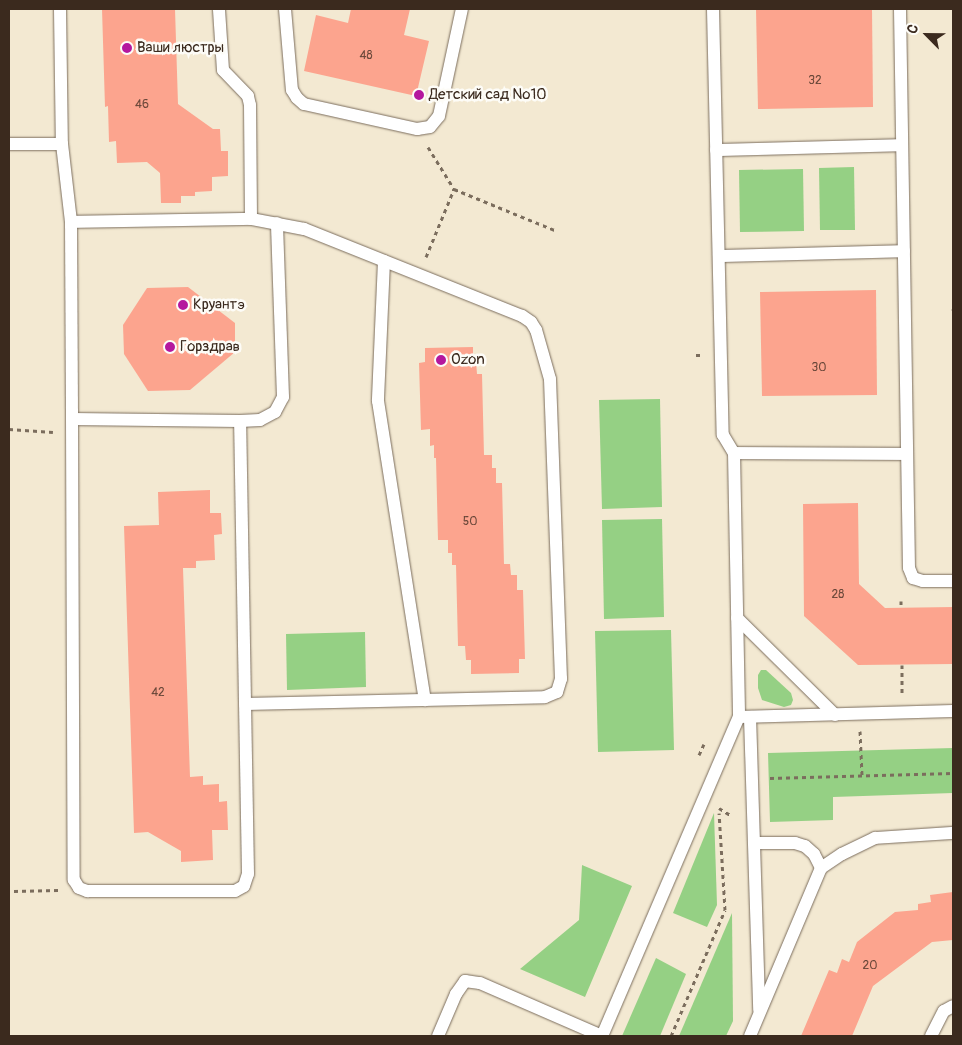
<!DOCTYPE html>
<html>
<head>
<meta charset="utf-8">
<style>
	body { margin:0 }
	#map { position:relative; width:962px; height:1045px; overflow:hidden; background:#f3e9d2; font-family:Pangolin,sans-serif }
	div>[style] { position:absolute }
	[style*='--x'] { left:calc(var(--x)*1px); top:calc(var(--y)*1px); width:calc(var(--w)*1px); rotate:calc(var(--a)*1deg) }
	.green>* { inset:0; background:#95d084 }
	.building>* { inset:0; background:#fca48e }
	.path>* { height:3px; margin-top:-1.5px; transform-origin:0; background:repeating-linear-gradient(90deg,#7b6d5d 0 4px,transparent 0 8px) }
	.roads { filter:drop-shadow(0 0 1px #7b6d5d) drop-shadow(0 0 1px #7b6d5d) }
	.service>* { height:12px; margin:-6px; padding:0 6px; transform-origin:6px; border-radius:6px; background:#fff }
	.dots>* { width:14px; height:14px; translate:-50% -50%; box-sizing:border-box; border:2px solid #fdfcf7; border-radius:50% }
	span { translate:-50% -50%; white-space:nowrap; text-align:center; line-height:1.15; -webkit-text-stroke:5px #fdfcf7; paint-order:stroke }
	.number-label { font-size:12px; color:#6b483a }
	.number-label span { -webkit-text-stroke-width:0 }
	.poi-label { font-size:15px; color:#3b2a1e }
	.left { translate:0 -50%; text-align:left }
	.frame { position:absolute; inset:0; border:10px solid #3b2a1e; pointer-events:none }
	.north { position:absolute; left:902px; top:10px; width:50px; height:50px; -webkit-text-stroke:4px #fdfcf7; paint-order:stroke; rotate:293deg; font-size:14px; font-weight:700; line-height:20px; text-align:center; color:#3b2a1e }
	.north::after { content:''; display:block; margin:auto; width:18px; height:22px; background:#3b2a1e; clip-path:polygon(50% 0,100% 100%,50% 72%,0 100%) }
</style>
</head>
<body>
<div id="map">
	<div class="green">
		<i style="clip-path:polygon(854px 167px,855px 230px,820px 230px,819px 168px)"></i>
		<i style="clip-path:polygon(803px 169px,804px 231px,740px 232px,739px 170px)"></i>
		<i style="clip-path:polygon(660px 399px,662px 507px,602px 509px,599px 400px)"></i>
		<i style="clip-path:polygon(662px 519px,664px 617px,604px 619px,602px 520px)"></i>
		<i style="clip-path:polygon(671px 630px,674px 750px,598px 752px,595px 631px)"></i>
		<i style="clip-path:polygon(365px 632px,366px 687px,287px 690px,286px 634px)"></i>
		<i style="clip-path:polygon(761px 670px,766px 670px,791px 693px,793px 700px,791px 705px,784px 707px,762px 700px,758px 688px,758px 675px)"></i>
		<i style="clip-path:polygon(953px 748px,953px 793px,833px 797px,833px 820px,770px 822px,768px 753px)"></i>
		<i style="clip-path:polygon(714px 813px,717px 905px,707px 927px,673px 913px)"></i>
		<i style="clip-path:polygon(582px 865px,632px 886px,585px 997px,520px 969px,579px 920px)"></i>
		<i style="clip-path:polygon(732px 913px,733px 1021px,726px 1036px,679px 1036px)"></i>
		<i style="clip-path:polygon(656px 958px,686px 974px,660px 1036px,622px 1036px)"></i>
	</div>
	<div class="building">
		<i style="clip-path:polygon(102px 9px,175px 9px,178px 104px,213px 129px,220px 129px,221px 151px,228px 151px,228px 176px,212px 177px,212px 191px,195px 192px,195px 196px,181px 196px,181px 203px,161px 203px,160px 173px,147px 162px,117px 163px,116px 141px,109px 142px,108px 106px,105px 107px)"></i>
		<i style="clip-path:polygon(351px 9px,410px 9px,404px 35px,429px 41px,416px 96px,304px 71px,316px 15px,348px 23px)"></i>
		<i style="clip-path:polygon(756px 9px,872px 9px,873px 107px,758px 109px)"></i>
		<i style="clip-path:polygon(188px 287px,235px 323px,235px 352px,190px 390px,148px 391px,124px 354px,123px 325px,147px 288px)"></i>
		<i style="clip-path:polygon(876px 290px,877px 395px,762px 396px,760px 292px)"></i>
		<i style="clip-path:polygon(473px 347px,473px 361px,476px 361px,477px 374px,482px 374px,484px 455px,492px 455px,492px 468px,496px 468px,496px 483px,502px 483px,504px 564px,510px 564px,511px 575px,517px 575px,517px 590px,523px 590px,525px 659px,519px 659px,519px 673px,471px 674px,471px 660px,466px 660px,465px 646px,458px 646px,456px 565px,452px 565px,452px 553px,448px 553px,448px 540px,438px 540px,436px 458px,434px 458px,434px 445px,430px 446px,430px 429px,421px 430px,419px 363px,425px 362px,425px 348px)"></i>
		<i style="clip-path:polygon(210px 490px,210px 513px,221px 513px,222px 534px,214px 535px,215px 560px,196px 561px,196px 568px,183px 568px,190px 777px,203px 776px,203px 785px,219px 784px,219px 802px,227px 801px,228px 830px,212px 830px,213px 860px,181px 862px,181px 851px,148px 832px,134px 833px,124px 526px,159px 525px,158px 492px)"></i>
		<i style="clip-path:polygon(858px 503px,859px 584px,885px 608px,953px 607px,953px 664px,858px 665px,804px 616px,803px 504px)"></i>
		<i style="clip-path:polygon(953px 892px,953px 940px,932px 942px,873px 986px,852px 1036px,801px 1036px,829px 970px,837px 973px,842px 959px,849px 962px,857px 942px,895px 912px,918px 910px,918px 904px,931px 902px,930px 895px)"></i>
	</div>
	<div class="path">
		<i style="--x:428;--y:147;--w:49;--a:58.2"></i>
		<i style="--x:426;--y:257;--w:74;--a:-67.6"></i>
		<i style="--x:454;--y:189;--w:111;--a:22.2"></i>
		<i style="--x:953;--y:309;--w:1;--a:90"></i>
		<i style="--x:696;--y:355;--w:7;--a:0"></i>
		<i style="--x:9;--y:429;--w:44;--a:3.9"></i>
		<i style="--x:901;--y:601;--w:7;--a:90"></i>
		<i style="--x:902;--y:665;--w:29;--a:90"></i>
		<i style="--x:860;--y:731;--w:44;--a:87.4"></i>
		<i style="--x:699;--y:755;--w:12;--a:-66"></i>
		<i style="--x:770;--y:778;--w:183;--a:-1.6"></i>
		<i style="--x:719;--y:808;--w:13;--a:32"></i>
		<i style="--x:14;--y:891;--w:44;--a:-1.3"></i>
		<i style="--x:671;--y:1036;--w:137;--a:-66.8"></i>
		<i style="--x:725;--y:910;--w:97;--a:-93.5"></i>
	</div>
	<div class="roads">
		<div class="service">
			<i style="--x:60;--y:9;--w:135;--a:89.2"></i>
			<i style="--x:62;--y:144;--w:79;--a:83.4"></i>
			<i style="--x:71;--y:222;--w:180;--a:-1"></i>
			<i style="--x:251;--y:219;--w:114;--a:-90.5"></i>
			<i style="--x:250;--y:105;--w:9;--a:-103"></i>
			<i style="--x:248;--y:96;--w:36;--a:-134"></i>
			<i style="--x:223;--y:70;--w:61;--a:-93.8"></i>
			<i style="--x:285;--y:9;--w:81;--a:85.1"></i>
			<i style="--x:292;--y:90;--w:9;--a:58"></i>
			<i style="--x:297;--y:98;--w:9;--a:41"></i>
			<i style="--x:304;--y:104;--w:116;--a:12.5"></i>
			<i style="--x:417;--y:129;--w:13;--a:-9"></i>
			<i style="--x:430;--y:127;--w:14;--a:-51"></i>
			<i style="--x:439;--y:116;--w:109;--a:-77.9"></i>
			<i style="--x:713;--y:9;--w:426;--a:88.7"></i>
			<i style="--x:723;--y:435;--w:21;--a:59"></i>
			<i style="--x:734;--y:453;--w:264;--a:88.9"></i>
			<i style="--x:739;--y:717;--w:214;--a:-1.6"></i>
			<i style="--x:900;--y:9;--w:559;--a:89.08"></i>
			<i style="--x:909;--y:568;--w:11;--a:68"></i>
			<i style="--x:913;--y:578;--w:10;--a:17"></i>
			<i style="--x:923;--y:581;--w:30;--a:0"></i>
			<i style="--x:9;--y:144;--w:53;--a:0"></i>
			<i style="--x:716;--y:150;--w:186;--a:-1.5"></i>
			<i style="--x:71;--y:222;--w:197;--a:89.7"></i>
			<i style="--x:72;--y:419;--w:168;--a:0.7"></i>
			<i style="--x:240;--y:421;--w:20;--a:-3"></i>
			<i style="--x:260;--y:420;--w:17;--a:-28"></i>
			<i style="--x:275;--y:412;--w:17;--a:-62"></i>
			<i style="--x:283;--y:397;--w:174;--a:-92"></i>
			<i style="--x:719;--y:256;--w:185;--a:-1.5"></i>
			<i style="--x:384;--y:261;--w:140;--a:92.5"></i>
			<i style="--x:378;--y:401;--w:303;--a:81.1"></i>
			<i style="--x:72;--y:419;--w:461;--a:89.8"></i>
			<i style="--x:74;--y:880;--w:9;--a:58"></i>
			<i style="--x:79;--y:888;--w:9;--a:21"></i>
			<i style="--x:87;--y:891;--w:148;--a:0"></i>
			<i style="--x:235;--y:891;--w:10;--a:-29"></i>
			<i style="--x:244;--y:886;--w:13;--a:-72"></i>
			<i style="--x:248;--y:874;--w:453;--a:-91"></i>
			<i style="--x:734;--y:453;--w:173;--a:0.3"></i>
			<i style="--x:737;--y:618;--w:138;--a:44.7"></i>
			<i style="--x:245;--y:704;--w:300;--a:-1.3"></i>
			<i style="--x:545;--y:697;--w:13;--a:-23"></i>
			<i style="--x:557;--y:692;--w:14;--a:-73"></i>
			<i style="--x:561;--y:679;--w:300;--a:-92.1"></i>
			<i style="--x:550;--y:379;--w:51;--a:-105.9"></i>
			<i style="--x:536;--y:330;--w:9;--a:-122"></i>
			<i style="--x:531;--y:322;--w:11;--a:-146"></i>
			<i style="--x:522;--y:316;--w:235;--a:-158.2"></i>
			<i style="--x:304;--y:229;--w:54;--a:-169.3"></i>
			<i style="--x:750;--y:717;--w:293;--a:88.2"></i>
			<i style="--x:754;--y:843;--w:41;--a:0"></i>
			<i style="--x:795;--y:843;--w:10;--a:17"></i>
			<i style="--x:805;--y:846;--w:12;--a:42"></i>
			<i style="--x:814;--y:854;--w:16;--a:63"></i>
			<i style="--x:438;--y:1036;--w:46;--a:-66.8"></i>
			<i style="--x:456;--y:994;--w:16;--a:-55"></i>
			<i style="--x:465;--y:981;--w:15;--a:8"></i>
			<i style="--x:480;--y:983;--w:133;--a:23.5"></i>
			<i style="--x:602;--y:1036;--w:347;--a:-66.8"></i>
			<i style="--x:750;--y:1036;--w:182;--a:-67.1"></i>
			<i style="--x:821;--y:868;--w:25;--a:-34"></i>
			<i style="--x:842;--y:854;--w:37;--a:-26"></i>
			<i style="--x:875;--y:838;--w:78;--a:-3.7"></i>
			<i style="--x:931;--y:1036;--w:28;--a:-63"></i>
			<i style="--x:944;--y:1011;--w:10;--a:-29"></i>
		</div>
	</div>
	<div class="dots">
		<i style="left:127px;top:48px;background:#b5179e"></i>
		<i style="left:419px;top:95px;background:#b5179e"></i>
		<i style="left:183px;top:305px;background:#b5179e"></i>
		<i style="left:170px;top:347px;background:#b5179e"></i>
		<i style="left:441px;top:360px;background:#b5179e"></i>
	</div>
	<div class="number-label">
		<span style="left:366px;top:56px">48</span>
		<span style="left:815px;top:81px">32</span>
		<span style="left:142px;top:105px">46</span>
		<span style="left:819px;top:368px">30</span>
		<span style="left:470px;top:522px">50</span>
		<span style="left:838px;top:595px">28</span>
		<span style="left:158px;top:693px">42</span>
		<span style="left:870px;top:966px">20</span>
	</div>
	<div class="poi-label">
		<span class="left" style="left:137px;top:48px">Ваши люстры</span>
		<span class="left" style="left:429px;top:95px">Детский сад №10</span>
		<span class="left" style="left:193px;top:305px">Круантэ</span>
		<span class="left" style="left:180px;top:347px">Горздрав</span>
		<span class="left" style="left:451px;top:360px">Ozon</span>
	</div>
	<div class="frame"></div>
	<div class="north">С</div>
</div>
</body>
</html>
